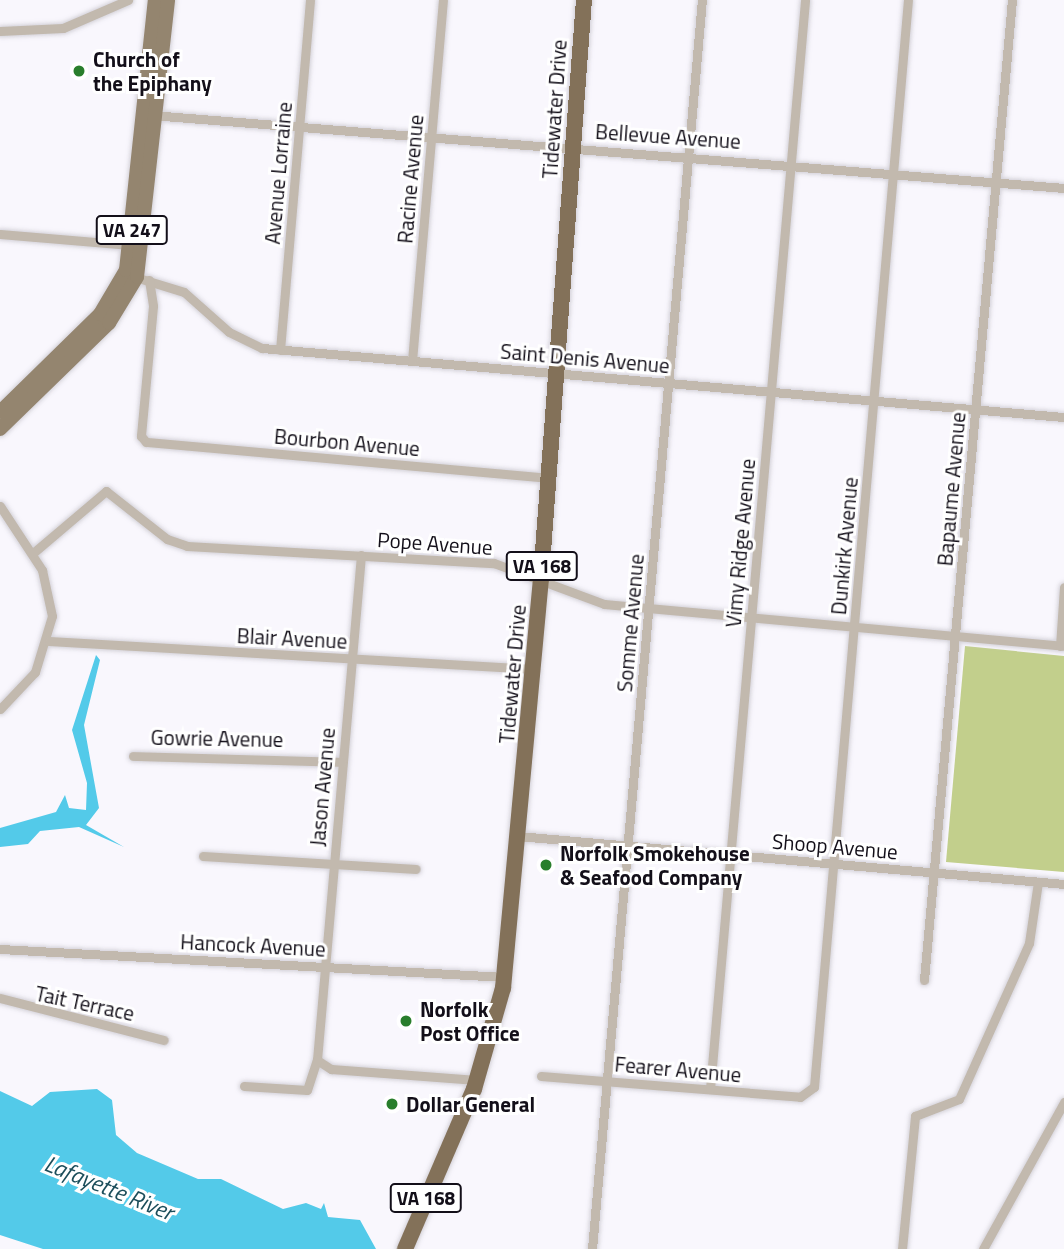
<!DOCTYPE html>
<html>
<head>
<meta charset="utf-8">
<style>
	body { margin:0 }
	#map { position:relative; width:1064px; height:1249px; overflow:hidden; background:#f9f7fd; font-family:"Titillium Web",sans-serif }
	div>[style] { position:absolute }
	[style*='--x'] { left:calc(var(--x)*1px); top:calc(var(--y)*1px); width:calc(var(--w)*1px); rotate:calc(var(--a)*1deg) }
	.green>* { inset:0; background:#c2cf8c }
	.water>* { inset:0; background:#53cae9 }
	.roads { filter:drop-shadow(0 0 2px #d4d2d9) drop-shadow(0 0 2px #d4d2d9) }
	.street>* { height:9px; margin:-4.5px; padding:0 4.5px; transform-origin:4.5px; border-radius:4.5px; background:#c2b9ae }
	.primary>* { height:14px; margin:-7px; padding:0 7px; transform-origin:7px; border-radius:7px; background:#94856f }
	.highway>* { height:16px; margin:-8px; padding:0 8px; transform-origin:8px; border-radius:8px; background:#837159 }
	.dots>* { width:19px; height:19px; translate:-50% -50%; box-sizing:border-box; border:4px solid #fff; border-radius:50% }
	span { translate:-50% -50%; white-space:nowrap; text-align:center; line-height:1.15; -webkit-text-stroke:6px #fff; paint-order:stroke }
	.shield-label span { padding:2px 5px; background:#fff; border:2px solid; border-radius:5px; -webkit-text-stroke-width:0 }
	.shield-label { font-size:19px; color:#130f19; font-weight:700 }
	.poi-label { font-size:21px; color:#130f19; font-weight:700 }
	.left { translate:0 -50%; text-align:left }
	.street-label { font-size:21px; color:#130f19 }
	.water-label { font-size:23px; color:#1c4e5b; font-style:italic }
</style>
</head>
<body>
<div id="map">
	<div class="green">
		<i style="clip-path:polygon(965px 646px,1064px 656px,1064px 872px,946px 862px)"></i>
	</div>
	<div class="water">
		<i style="clip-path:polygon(96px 655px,100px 660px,84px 725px,99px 808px,86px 825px,124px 847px,79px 827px,40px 831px,28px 844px,0 847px,0 828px,56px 812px,65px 795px,69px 808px,86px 810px,87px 783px,72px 730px)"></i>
		<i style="clip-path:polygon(97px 1089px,112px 1100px,116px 1135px,137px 1153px,198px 1179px,221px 1179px,283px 1209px,306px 1203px,321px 1209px,324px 1203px,328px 1217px,360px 1220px,376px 1249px,43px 1249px,0 1235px,0 1091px,32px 1106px,50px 1092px)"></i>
	</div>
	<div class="roads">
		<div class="street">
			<i style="--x:0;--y:31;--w:63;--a:-2.7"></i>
			<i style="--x:63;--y:28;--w:71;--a:-23.3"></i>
			<i style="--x:151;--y:115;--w:916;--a:4.57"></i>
			<i style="--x:0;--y:234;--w:131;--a:4.8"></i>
			<i style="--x:132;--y:276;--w:54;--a:17.1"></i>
			<i style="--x:184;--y:292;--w:60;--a:41.6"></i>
			<i style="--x:229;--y:332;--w:37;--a:26"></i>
			<i style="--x:262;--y:348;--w:805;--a:4.92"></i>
			<i style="--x:149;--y:280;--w:26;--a:81"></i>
			<i style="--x:153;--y:306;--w:131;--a:95.3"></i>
			<i style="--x:141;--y:436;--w:8;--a:50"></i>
			<i style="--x:146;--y:442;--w:404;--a:5.1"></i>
			<i style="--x:280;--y:350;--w:351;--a:-85.1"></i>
			<i style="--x:412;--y:361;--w:362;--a:-85.1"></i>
			<i style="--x:0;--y:506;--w:77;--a:56.7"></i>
			<i style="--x:42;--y:570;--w:47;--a:77.7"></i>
			<i style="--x:52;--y:616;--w:59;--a:106.9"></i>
			<i style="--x:35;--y:672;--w:51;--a:133.4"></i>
			<i style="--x:33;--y:553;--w:96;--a:-40.3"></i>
			<i style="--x:106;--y:491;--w:78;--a:38.2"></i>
			<i style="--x:167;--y:539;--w:21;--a:19"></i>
			<i style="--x:187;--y:546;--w:307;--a:3.2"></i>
			<i style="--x:494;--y:563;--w:117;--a:20.4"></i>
			<i style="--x:604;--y:604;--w:462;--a:5.2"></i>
			<i style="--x:361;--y:555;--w:507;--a:94.98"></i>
			<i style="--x:317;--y:1060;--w:17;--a:33"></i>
			<i style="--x:331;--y:1069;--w:146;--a:4.3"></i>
			<i style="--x:49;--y:641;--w:486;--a:3.3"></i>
			<i style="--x:1060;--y:646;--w:59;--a:-86.1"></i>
			<i style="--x:133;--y:756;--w:209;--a:1.6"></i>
			<i style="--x:518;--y:836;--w:548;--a:5.02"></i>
			<i style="--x:203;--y:856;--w:213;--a:3.5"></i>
			<i style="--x:0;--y:949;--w:505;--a:3.18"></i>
			<i style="--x:924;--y:980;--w:984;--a:-84.87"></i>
			<i style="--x:0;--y:998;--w:169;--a:14.4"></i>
			<i style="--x:541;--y:1076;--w:260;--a:4.6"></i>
			<i style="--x:800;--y:1097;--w:17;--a:-36"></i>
			<i style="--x:814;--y:1087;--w:1091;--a:-85.06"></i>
			<i style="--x:244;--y:1086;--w:63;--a:3.6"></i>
			<i style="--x:307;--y:1090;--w:32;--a:-72"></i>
			<i style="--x:710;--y:1089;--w:1093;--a:-85.01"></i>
			<i style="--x:592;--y:1249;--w:1254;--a:-84.97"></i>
			<i style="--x:902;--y:1249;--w:134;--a:-84.4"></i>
			<i style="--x:915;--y:1116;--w:47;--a:-21.1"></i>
			<i style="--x:959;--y:1099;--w:171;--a:-65.8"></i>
			<i style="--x:1029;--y:943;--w:62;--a:-81.6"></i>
			<i style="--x:983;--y:1249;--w:168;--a:-61.1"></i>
		</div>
		<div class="primary">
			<i style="--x:0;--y:412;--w:140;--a:-44.4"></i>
			<i style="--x:100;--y:314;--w:51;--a:-59.4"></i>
			<i style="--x:126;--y:270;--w:272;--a:-83.9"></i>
			<i style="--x:0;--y:429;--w:152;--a:-44.2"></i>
			<i style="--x:109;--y:323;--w:54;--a:-58.7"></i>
			<i style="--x:137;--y:277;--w:279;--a:-83.6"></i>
		</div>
		<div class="highway">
			<i style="--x:405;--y:1249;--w:174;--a:-66.7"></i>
			<i style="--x:474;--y:1089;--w:105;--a:-74"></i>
			<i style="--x:503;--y:988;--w:412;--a:-84.7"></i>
			<i style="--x:541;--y:578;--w:580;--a:-85.75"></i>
		</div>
	</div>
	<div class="dots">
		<i style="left:79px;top:71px;background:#297e2c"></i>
		<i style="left:546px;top:865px;background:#297e2c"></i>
		<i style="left:406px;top:1021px;background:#297e2c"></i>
		<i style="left:392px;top:1104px;background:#297e2c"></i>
	</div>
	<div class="shield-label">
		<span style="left:132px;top:230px">VA 247</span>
		<span style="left:542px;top:566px">VA 168</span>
		<span style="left:426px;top:1198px">VA 168</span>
	</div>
	<div class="poi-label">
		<span class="left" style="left:93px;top:71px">Church of<br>the Epiphany</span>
		<span class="left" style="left:560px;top:865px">Norfolk Smokehouse<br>&amp; Seafood Company</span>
		<span class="left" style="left:420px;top:1021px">Norfolk<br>Post Office</span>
		<span class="left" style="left:406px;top:1104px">Dollar General</span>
	</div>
	<div class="street-label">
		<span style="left:554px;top:109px;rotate:-86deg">Tidewater Drive</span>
		<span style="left:668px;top:136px;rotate:4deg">Bellevue Avenue</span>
		<span style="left:278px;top:173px;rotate:-85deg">Avenue Lorraine</span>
		<span style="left:410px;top:179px;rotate:-85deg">Racine Avenue</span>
		<span style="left:585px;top:358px;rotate:5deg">Saint Denis Avenue</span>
		<span style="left:347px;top:442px;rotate:5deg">Bourbon Avenue</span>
		<span style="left:951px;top:489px;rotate:-85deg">Bapaume Avenue</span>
		<span style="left:435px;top:543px;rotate:4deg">Pope Avenue</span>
		<span style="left:740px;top:543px;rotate:-85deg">Vimy Ridge Avenue</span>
		<span style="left:844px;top:546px;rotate:-85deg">Dunkirk Avenue</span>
		<span style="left:630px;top:623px;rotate:-85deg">Somme Avenue</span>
		<span style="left:292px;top:638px;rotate:3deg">Blair Avenue</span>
		<span style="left:512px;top:674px;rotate:-85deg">Tidewater Drive</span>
		<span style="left:217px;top:738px;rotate:1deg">Gowrie Avenue</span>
		<span style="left:322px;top:787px;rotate:-85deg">Jason Avenue</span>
		<span style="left:835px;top:846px;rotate:5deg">Shoop Avenue</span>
		<span style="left:253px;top:945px;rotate:3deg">Hancock Avenue</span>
		<span style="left:85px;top:1003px;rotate:12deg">Tait Terrace</span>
		<span style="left:678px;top:1069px;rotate:5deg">Fearer Avenue</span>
	</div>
	<div class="water-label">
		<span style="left:109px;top:1188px;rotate:22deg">Lafayette River</span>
	</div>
</div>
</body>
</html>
